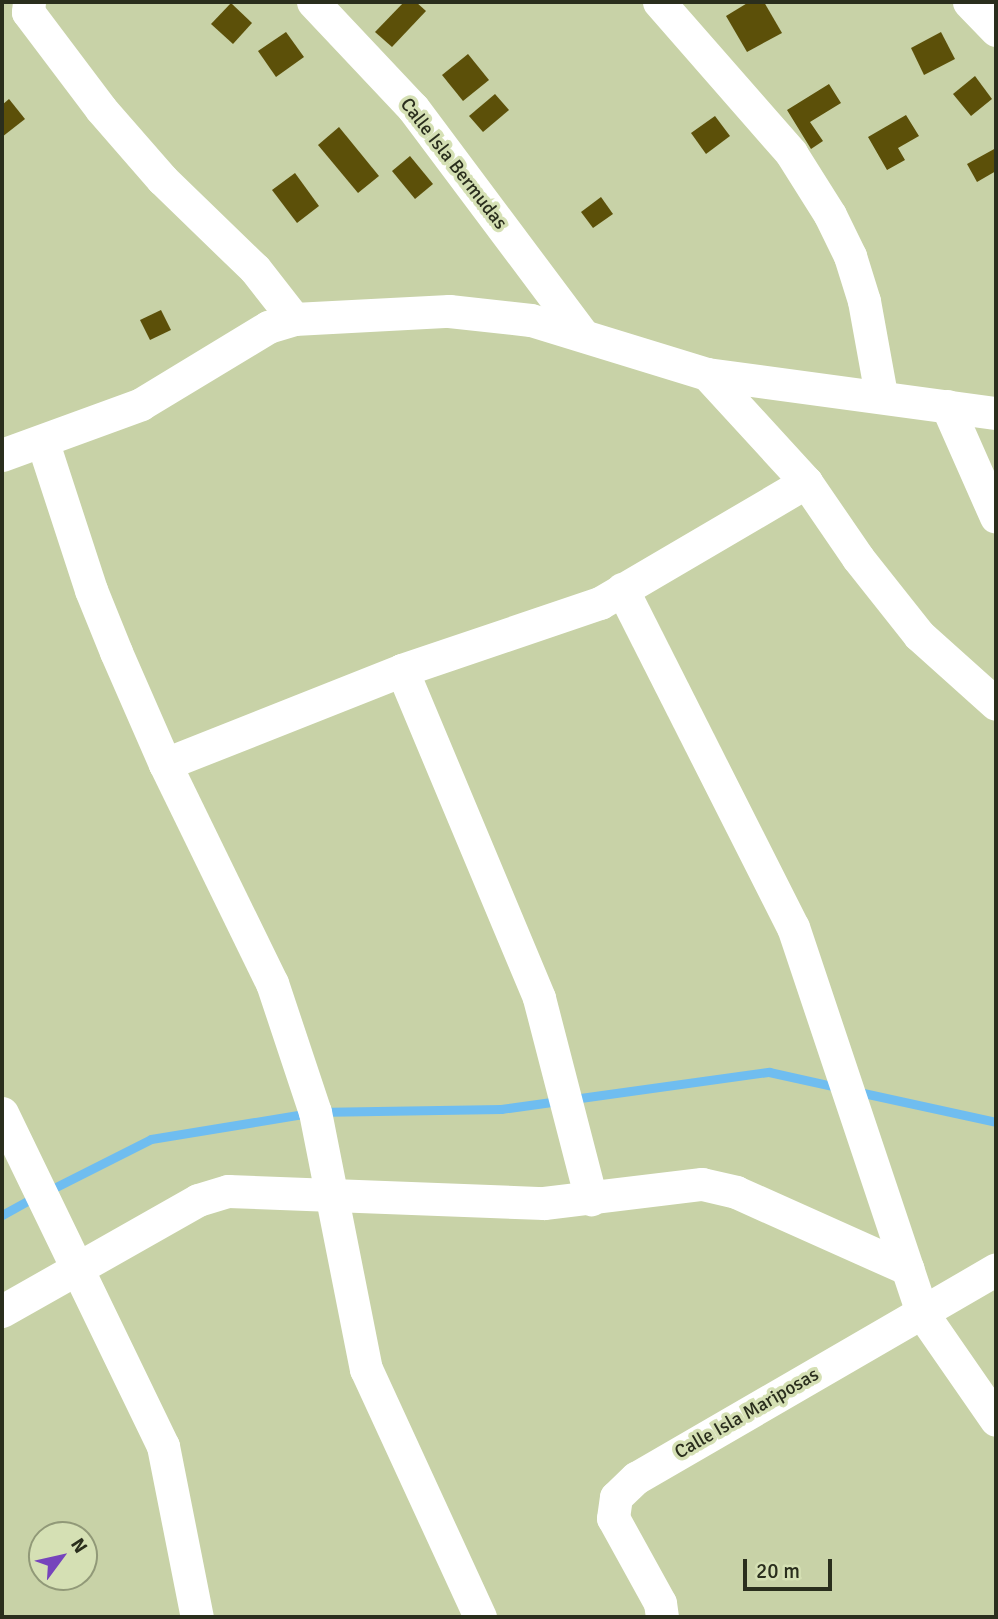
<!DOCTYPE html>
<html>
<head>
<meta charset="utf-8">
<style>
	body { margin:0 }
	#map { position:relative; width:998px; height:1619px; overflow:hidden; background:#c8d2a7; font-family:Signika,sans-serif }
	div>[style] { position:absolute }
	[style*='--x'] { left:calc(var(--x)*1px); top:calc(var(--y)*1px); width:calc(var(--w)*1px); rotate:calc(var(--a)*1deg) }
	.stream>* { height:9px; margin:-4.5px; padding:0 4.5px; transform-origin:4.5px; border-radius:4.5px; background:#6fbdf0 }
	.building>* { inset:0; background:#5c5009 }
	.minor>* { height:33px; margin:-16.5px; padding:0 16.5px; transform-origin:16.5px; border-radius:16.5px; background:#fff }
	span { translate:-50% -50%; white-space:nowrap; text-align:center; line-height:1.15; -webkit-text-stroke:7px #d5e0b4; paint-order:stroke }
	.street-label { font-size:19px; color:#2a2e1d }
	.frame { position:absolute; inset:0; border:4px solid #2a2e1d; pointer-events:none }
	.north { position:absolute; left:28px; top:1521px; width:70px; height:70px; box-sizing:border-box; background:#d5e0b4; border:2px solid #919978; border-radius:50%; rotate:57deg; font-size:19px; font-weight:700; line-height:28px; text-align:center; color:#2a2e1d }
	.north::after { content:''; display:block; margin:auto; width:24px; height:32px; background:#7644bc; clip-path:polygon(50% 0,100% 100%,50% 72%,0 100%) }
	.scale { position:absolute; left:743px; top:1559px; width:89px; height:32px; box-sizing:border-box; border:4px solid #2a2e1d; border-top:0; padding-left:9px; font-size:21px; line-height:24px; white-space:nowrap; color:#2a2e1d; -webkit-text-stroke:5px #d5e0b4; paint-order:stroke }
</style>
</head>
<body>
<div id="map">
	<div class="stream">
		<i style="--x:854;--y:1091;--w:145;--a:12.3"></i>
		<i style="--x:48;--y:1191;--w:115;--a:-26.8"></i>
		<i style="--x:151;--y:1139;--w:166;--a:-9.3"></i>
		<i style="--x:315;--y:1112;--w:186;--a:-0.9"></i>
		<i style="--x:501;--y:1109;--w:271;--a:-7.9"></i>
		<i style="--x:769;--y:1072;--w:70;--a:12.4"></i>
		<i style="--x:2;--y:1215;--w:38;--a:-29"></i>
	</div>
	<div class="building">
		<i style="clip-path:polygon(404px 2px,416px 2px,426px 11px,392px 47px,375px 32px)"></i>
		<i style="clip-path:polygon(749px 2px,764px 2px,782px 33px,747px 52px,726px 16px)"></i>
		<i style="clip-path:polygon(231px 3px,252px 23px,233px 44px,211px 24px)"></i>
		<i style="clip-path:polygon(286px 32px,304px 57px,276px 77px,258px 51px)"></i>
		<i style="clip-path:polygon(941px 32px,955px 59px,924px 75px,911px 48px)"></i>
		<i style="clip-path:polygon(468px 54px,489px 80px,463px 101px,442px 75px)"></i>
		<i style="clip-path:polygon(975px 76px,992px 99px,971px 116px,953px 94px)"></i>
		<i style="clip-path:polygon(829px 84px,841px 103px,810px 122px,823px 141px,811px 149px,787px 110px)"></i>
		<i style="clip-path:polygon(495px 94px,509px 110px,483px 132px,469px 116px)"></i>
		<i style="clip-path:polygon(9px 99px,25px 119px,2px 137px,2px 105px)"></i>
		<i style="clip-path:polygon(906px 115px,919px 136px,898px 148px,905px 160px,887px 170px,868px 137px)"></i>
		<i style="clip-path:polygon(715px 116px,730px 136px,706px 154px,691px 133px)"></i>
		<i style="clip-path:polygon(339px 127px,379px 176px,358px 193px,318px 145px)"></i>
		<i style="clip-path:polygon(996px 148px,996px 171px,977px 182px,967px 164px)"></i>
		<i style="clip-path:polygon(410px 156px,433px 184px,415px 199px,392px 171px)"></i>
		<i style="clip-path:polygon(295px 173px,319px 206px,297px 223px,272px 190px)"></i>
		<i style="clip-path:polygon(601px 197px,613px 214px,593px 228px,581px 212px)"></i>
		<i style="clip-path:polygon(161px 310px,171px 330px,150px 340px,140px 320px)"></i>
	</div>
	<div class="minor">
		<i style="--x:29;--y:2;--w:10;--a:96"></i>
		<i style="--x:28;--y:12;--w:121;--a:53"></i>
		<i style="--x:101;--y:109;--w:93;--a:48.9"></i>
		<i style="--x:162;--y:179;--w:129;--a:44.1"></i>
		<i style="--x:255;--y:269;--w:63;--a:52"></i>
		<i style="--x:313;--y:2;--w:146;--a:46.7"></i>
		<i style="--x:413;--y:108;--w:284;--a:53.2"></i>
		<i style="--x:659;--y:2;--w:201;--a:48.8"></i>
		<i style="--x:791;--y:153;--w:73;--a:57.8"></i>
		<i style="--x:830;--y:215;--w:46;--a:64"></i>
		<i style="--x:850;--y:256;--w:47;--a:72.7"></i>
		<i style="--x:864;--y:301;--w:96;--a:79.7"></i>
		<i style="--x:969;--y:2;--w:39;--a:46"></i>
		<i style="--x:707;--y:374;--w:147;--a:47.5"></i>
		<i style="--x:806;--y:482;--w:92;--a:55.6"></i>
		<i style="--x:858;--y:558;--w:98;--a:51.6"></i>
		<i style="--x:919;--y:635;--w:103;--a:41.9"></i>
		<i style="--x:947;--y:406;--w:121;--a:66.2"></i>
		<i style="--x:43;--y:443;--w:155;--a:71.9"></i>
		<i style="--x:91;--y:590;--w:67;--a:68"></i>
		<i style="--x:116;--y:652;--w:122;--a:66.4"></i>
		<i style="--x:165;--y:764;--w:244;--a:64"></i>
		<i style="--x:272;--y:983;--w:136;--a:71.6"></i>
		<i style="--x:315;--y:1112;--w:262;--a:78.8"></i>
		<i style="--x:366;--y:1369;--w:273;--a:65.3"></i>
		<i style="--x:2;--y:455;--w:148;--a:-20.1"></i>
		<i style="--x:141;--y:404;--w:149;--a:-31.2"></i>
		<i style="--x:268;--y:327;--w:27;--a:-17"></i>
		<i style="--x:294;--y:319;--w:155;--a:-3"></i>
		<i style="--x:449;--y:311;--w:82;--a:6.3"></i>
		<i style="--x:531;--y:320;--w:184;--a:17.1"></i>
		<i style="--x:707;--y:374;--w:292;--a:7.7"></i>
		<i style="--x:622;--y:589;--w:379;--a:63.2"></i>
		<i style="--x:793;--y:927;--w:407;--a:71.5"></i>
		<i style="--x:922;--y:1313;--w:130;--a:55.3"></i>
		<i style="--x:402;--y:670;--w:355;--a:67.3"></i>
		<i style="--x:539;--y:998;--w:208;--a:75.5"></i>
		<i style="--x:165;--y:764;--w:255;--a:-21.6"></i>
		<i style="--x:402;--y:670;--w:209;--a:-18.7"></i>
		<i style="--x:600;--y:603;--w:239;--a:-30.4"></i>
		<i style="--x:2;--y:1113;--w:370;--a:64.2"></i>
		<i style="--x:163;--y:1446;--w:174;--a:78.8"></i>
		<i style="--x:2;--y:1311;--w:225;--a:-29.5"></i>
		<i style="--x:198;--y:1200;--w:31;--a:-17"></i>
		<i style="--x:228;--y:1191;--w:316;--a:2.2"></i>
		<i style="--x:544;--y:1203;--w:159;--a:-6.9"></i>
		<i style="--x:702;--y:1184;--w:35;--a:13"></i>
		<i style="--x:736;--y:1192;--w:188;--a:24.1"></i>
		<i style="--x:662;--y:1617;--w:14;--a:-98"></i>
		<i style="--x:660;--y:1603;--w:97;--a:-118.9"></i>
		<i style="--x:613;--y:1518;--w:21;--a:-82"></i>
		<i style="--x:616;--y:1497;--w:28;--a:-44"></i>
		<i style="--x:636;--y:1478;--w:416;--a:-30.1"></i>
	</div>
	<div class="street-label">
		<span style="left:453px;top:164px;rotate:52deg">Calle Isla Bermudas</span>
		<span style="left:747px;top:1414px;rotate:-30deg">Calle Isla Mariposas</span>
	</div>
	<div class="frame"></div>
	<div class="north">N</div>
	<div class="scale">20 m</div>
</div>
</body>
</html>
